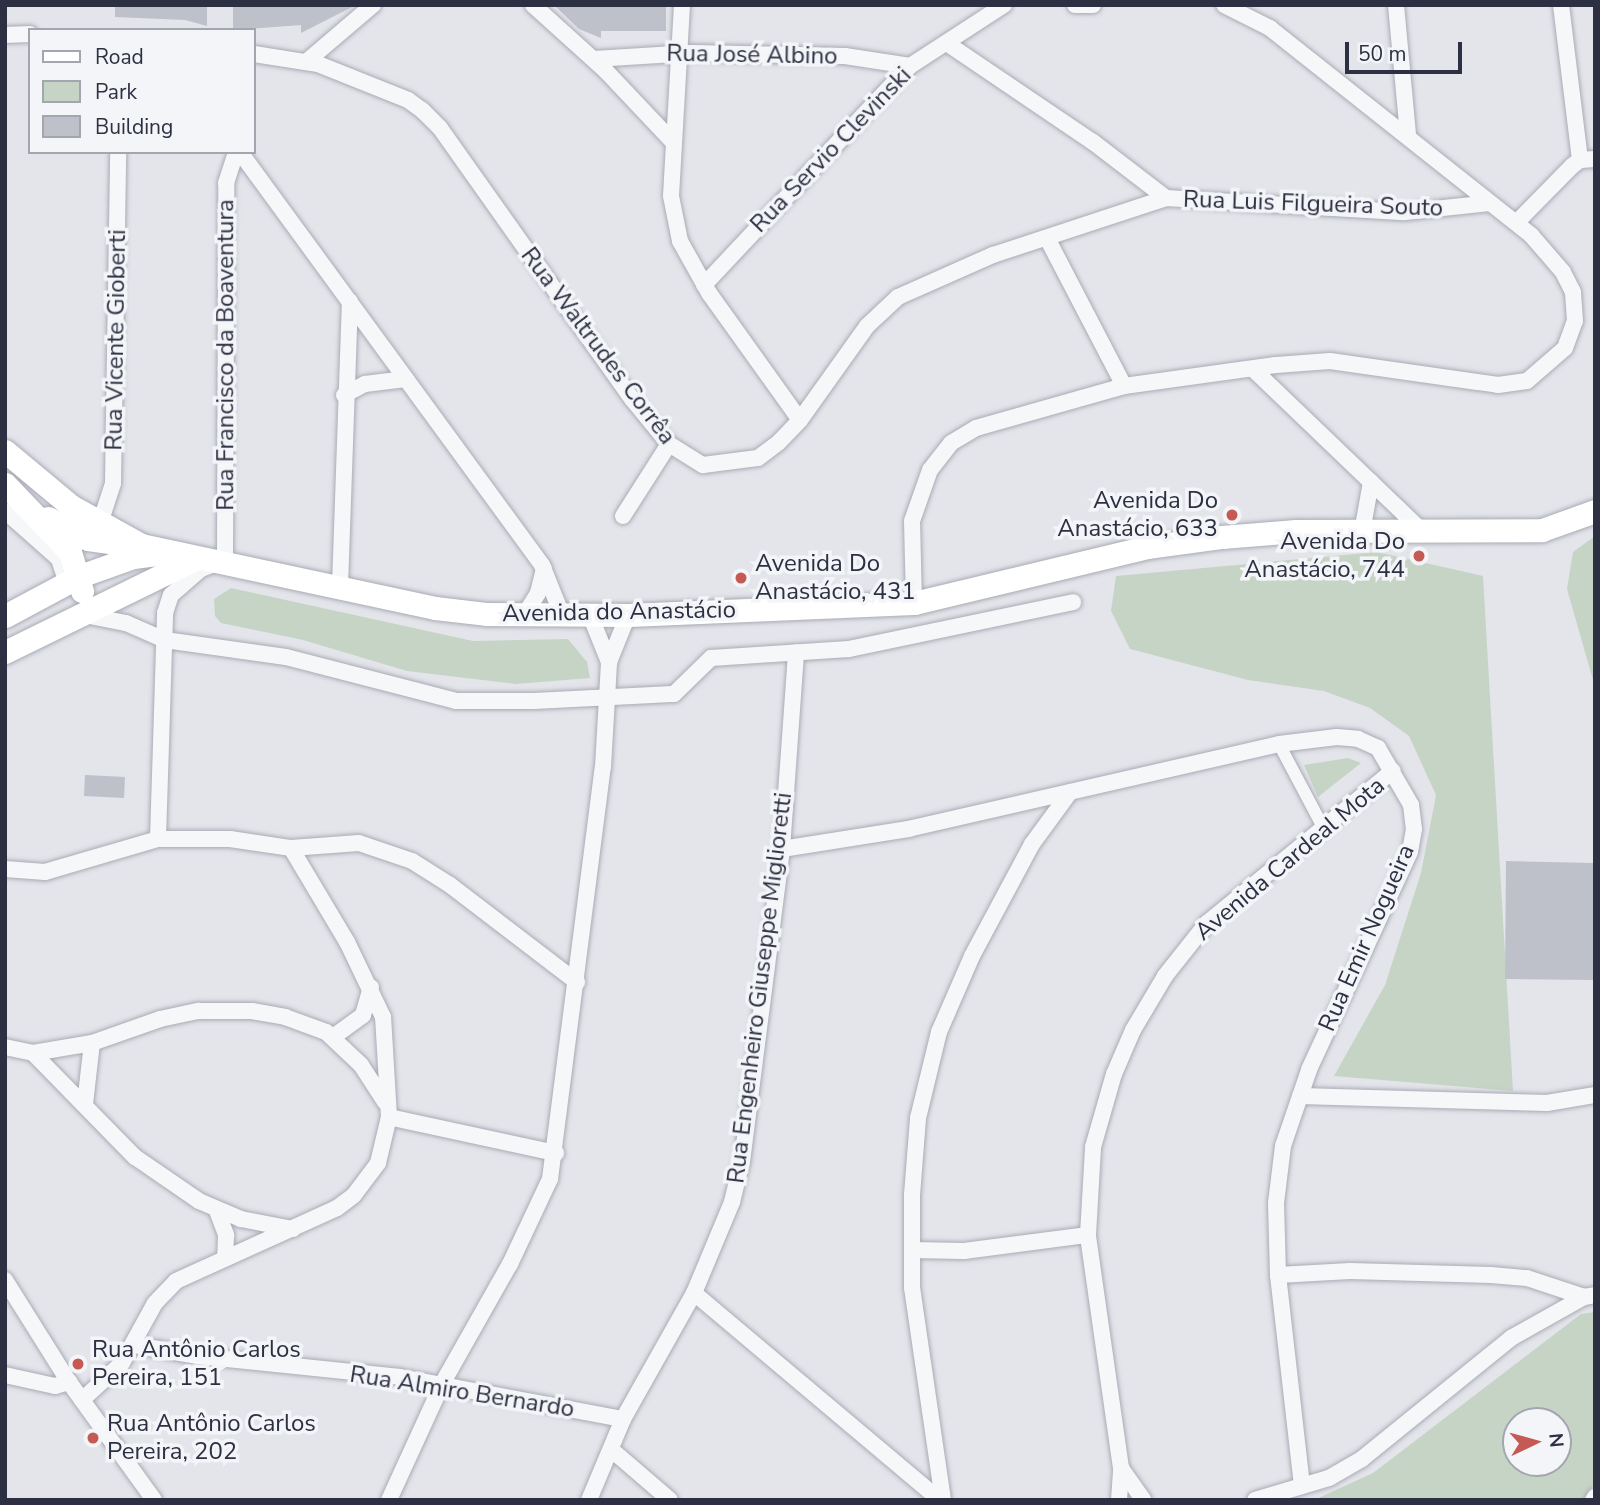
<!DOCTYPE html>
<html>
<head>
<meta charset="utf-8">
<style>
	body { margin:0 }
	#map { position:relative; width:1600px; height:1505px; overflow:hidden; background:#e4e5eb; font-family:"Nunito Sans",sans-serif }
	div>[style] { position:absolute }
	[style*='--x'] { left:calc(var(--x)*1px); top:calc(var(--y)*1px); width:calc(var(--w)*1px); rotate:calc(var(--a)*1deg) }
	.green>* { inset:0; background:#c6d4c6 }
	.building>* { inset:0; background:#bec0ca }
	.roads { filter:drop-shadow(0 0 2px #a9abb5) drop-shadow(0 0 2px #a9abb5) }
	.pedestrian>* { height:12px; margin:-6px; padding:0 6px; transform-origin:6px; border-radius:6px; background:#f6f7f9 }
	.minor>* { height:16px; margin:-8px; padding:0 8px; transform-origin:8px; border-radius:8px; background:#f6f7f9 }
	.secondary>* { height:23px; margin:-11.5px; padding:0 11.5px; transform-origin:11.5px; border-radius:11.5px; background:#fff }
	.dots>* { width:19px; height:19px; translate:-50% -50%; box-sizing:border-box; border:4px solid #f4f5f8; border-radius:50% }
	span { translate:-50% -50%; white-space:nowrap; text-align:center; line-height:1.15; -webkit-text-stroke:7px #f4f5f8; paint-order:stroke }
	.street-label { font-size:24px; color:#2d3042 }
	.poi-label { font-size:24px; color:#2d3042 }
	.right { translate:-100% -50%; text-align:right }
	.left { translate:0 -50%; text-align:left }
	.frame { position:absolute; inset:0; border:7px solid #2d3042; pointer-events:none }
	.legend { position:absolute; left:28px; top:28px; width:228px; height:126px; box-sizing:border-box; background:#f4f5f8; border:2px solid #a4a6af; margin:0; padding:9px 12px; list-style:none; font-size:21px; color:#2d3042 }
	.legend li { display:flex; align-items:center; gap:14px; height:35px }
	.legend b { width:35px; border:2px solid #a4a6af }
	.north { position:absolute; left:1502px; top:1407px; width:70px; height:70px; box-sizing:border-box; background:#f4f5f8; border:2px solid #a4a6af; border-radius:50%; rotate:85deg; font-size:19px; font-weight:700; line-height:28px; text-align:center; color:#2d3042 }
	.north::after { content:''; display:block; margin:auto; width:24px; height:32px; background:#c55954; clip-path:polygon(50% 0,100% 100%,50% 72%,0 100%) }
	.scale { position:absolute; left:1345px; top:42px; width:117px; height:32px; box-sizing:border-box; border:4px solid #2d3042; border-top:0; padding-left:9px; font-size:21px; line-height:24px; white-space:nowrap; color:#2d3042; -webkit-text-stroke:5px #f4f5f8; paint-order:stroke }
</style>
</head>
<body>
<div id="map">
	<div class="green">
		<i style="clip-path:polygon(1595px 536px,1595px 687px,1567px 589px,1573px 552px)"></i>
		<i style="clip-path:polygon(1377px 552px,1483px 576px,1513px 1091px,1334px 1076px,1385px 985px,1421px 873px,1436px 795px,1409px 736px,1370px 708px,1324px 691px,1248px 680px,1130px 649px,1111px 611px,1116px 576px)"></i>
		<i style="clip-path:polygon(231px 588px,473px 641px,568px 639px,587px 662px,590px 678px,516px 684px,407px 671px,303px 640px,221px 623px,215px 616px,214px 599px)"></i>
		<i style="clip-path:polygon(1348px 758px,1361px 763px,1318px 797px,1304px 765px)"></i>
		<i style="clip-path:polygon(evenodd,1595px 1312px,1595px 1482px,1585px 1500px,1314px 1500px,1373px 1473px,1581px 1314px,1595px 1312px,1516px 1421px,1558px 1421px,1558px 1463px,1516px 1463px,1516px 1421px)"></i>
	</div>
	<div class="building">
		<i style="clip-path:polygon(115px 5px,207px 5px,207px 26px,185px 20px,115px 17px)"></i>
		<i style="clip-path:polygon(233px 5px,356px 5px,301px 33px,301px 25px,233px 30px)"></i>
		<i style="clip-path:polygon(554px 5px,666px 6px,666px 31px,601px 31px,601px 38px,579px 29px)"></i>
		<i style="clip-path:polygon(85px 775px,125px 777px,124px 798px,84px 796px)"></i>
		<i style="clip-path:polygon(1506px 861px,1595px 863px,1595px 980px,1505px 979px)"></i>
	</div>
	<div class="roads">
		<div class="pedestrian">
			<i style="--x:1279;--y:744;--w:94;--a:62.1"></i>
		</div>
		<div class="minor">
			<i style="--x:533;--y:5;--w:97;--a:42.1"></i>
			<i style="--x:605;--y:70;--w:99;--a:46.6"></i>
			<i style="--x:682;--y:5;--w:191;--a:93.3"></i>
			<i style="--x:671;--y:196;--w:46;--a:78.7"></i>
			<i style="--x:680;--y:241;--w:60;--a:60.9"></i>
			<i style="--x:709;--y:293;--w:156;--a:54.4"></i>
			<i style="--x:1075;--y:5;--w:18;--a:0"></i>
			<i style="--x:1396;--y:5;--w:130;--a:84.7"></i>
			<i style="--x:1561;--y:5;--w:156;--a:83"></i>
			<i style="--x:5;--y:35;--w:25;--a:-2"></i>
			<i style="--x:948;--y:44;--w:175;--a:34.1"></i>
			<i style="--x:1093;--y:142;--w:92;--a:37.5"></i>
			<i style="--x:1166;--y:198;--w:239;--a:3.4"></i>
			<i style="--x:1405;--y:212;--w:85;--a:-6"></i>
			<i style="--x:254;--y:54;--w:65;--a:8.9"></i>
			<i style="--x:318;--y:64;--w:97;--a:21.8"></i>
			<i style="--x:408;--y:100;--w:17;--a:36"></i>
			<i style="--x:422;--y:110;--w:25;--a:45"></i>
			<i style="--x:440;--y:128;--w:332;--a:54.7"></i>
			<i style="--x:632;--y:399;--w:58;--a:50.6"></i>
			<i style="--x:669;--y:444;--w:40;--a:32"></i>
			<i style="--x:703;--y:465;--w:55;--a:-7.3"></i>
			<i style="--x:758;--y:458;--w:26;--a:-37"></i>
			<i style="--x:779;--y:442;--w:30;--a:-46"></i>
			<i style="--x:800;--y:420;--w:115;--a:-54.5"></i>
			<i style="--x:867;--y:326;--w:42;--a:-43.1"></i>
			<i style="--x:898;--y:297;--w:104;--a:-23.9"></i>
			<i style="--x:993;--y:255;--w:182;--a:-18.2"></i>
			<i style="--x:594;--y:59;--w:97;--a:-3.5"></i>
			<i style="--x:691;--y:53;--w:154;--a:1.1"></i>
			<i style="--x:845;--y:56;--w:66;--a:8.7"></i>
			<i style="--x:306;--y:62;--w:88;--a:-40.4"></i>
			<i style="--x:240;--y:152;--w:512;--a:53.82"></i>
			<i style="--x:542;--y:565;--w:54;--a:68.2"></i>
			<i style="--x:1517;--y:222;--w:78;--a:-45.5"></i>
			<i style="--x:1572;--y:166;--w:10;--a:-37"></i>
			<i style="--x:1580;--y:160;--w:15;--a:-4"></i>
			<i style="--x:1047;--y:238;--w:167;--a:62.5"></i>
			<i style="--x:704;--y:285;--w:301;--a:-46.8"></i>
			<i style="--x:910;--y:66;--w:112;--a:-33"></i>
			<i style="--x:1254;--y:370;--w:236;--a:43.8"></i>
			<i style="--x:344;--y:395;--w:24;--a:-28"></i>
			<i style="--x:365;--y:384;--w:41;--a:-7"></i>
			<i style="--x:5;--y:511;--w:72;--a:41.6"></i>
			<i style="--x:59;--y:559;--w:26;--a:72"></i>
			<i style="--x:623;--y:516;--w:85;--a:-57.4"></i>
			<i style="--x:95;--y:522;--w:14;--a:-51"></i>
			<i style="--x:104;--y:511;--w:29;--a:-72"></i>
			<i style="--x:113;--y:483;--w:331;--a:-89.1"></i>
			<i style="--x:1362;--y:532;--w:51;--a:-79.8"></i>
			<i style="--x:340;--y:586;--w:285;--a:-88"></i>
			<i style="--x:914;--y:603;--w:82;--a:-91.4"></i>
			<i style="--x:912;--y:521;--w:54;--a:-70.6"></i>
			<i style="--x:930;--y:470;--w:34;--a:-52"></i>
			<i style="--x:951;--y:443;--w:29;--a:-31"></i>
			<i style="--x:976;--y:428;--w:154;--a:-15.8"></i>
			<i style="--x:1124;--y:386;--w:153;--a:-7.9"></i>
			<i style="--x:1276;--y:365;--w:54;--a:-4.2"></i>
			<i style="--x:1330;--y:361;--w:170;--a:8.1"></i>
			<i style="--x:1498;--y:385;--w:29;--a:-8"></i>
			<i style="--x:1527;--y:381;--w:50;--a:-41"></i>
			<i style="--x:1565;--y:348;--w:29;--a:-70"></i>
			<i style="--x:1575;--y:321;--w:29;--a:-94"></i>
			<i style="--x:1573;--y:292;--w:22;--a:-117"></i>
			<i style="--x:1563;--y:272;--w:49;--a:-130.9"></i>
			<i style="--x:1531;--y:235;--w:333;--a:-141.6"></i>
			<i style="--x:1270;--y:28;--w:51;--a:-153.4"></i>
			<i style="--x:80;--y:614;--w:47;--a:11.1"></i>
			<i style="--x:126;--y:623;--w:43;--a:23.6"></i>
			<i style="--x:165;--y:640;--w:122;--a:8"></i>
			<i style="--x:286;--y:657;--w:176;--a:14.5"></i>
			<i style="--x:456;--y:701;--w:78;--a:0"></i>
			<i style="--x:534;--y:701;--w:140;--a:-2.9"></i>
			<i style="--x:674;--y:694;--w:52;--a:-44.2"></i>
			<i style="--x:711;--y:658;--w:138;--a:-3.7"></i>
			<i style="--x:849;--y:649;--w:229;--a:-11.8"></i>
			<i style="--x:525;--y:614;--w:25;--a:-58"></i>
			<i style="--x:538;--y:593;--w:25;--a:-76"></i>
			<i style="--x:590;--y:615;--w:51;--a:68"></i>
			<i style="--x:158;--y:839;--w:226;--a:-88.2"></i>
			<i style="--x:165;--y:613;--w:19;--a:-72"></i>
			<i style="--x:171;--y:595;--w:40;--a:-41"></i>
			<i style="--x:201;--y:569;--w:26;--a:-21"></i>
			<i style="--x:225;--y:560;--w:377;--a:-89.8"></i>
			<i style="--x:226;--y:183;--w:33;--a:-72"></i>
			<i style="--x:782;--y:849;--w:128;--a:-9"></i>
			<i style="--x:908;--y:829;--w:381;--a:-12.9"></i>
			<i style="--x:1279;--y:744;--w:58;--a:-6.9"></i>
			<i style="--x:1337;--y:737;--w:21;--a:5"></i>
			<i style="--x:1358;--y:739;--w:22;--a:24"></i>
			<i style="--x:1378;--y:748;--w:66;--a:59.9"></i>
			<i style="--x:1411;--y:805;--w:24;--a:83"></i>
			<i style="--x:1414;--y:829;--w:23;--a:100"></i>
			<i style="--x:1410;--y:852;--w:240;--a:114.9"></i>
			<i style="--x:1309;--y:1070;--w:80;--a:108.9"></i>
			<i style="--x:1283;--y:1146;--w:57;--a:97"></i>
			<i style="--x:1276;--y:1203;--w:72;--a:88.4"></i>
			<i style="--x:1278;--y:1275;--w:212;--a:83.5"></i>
			<i style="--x:5;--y:869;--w:40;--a:4.3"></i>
			<i style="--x:45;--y:872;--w:118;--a:-16.3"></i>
			<i style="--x:158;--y:839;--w:72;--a:0"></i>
			<i style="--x:230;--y:839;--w:62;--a:8.4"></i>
			<i style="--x:291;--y:848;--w:68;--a:-4.2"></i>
			<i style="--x:359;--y:843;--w:56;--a:18.8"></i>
			<i style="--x:412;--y:861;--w:45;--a:32.3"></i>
			<i style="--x:450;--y:885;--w:160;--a:37.4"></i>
			<i style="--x:333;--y:1037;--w:37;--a:-36"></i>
			<i style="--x:363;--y:1015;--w:29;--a:-74"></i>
			<i style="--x:5;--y:1047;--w:29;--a:12"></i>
			<i style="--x:33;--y:1053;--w:146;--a:45.6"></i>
			<i style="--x:135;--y:1157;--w:78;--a:34.5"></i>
			<i style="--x:199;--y:1201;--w:46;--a:23.2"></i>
			<i style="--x:241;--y:1219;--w:53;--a:10.9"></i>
			<i style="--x:33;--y:1053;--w:60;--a:-9.6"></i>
			<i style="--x:92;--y:1043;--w:72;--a:-19.4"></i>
			<i style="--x:160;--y:1019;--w:40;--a:-12"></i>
			<i style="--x:199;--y:1011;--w:53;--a:0"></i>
			<i style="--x:252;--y:1011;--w:34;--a:10"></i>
			<i style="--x:285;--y:1017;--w:44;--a:20.1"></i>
			<i style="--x:326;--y:1032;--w:48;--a:43.3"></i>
			<i style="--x:361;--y:1065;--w:44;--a:57"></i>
			<i style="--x:1300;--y:1096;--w:247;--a:1.6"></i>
			<i style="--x:1547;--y:1103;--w:49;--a:-9.5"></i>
			<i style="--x:85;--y:1104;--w:61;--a:-83.5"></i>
			<i style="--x:389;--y:1117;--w:171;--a:12.2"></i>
			<i style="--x:217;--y:1211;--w:26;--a:69"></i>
			<i style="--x:226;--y:1235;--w:23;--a:92"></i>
			<i style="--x:912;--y:1250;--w:52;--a:1.1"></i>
			<i style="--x:964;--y:1251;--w:125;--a:-7.4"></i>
			<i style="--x:1278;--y:1275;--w:72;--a:-3.2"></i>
			<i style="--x:1350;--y:1271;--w:141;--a:1.6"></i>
			<i style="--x:1491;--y:1275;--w:36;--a:5"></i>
			<i style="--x:1527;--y:1278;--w:60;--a:18.4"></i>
			<i style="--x:5;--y:1280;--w:120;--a:57.9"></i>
			<i style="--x:69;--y:1382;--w:145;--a:54.2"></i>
			<i style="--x:694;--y:1293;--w:322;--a:40.1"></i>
			<i style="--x:135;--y:1345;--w:64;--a:9.9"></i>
			<i style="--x:198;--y:1356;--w:203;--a:5.9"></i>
			<i style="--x:400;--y:1377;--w:227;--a:10.7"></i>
			<i style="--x:5;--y:1375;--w:51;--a:12.4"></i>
			<i style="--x:55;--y:1386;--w:15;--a:-16"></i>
			<i style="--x:82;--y:1400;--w:54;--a:-42.8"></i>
			<i style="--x:122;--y:1363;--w:68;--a:-61.2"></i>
			<i style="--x:155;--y:1303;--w:30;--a:-46"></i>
			<i style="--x:176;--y:1281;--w:177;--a:-24.4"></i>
			<i style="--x:337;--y:1208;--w:21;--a:-37"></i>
			<i style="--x:354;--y:1195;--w:40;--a:-53"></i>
			<i style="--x:378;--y:1163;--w:47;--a:-76.6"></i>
			<i style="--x:389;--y:1117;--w:100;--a:-93.4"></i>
			<i style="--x:383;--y:1017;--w:83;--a:-115.6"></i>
			<i style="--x:347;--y:942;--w:109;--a:-120.8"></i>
			<i style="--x:613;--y:1451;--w:75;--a:40.7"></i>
			<i style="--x:1121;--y:1468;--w:39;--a:55"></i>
			<i style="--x:389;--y:1500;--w:128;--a:-65.4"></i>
			<i style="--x:442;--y:1384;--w:138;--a:-60.5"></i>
			<i style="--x:510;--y:1264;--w:94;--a:-64.8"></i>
			<i style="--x:550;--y:1179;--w:415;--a:-82.7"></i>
			<i style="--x:603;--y:767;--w:105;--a:-86.7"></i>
			<i style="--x:609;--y:662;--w:51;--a:-68"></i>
			<i style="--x:589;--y:1500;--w:88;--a:-67.2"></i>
			<i style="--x:623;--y:1419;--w:145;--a:-60.6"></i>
			<i style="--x:694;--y:1293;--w:99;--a:-67.3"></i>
			<i style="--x:732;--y:1202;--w:42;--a:-76.3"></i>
			<i style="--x:742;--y:1161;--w:315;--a:-82.7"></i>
			<i style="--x:782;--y:849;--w:197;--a:-85.9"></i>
			<i style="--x:943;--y:1500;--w:214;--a:-98.3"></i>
			<i style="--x:912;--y:1288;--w:93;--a:-90"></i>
			<i style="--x:912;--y:1195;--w:77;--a:-85.5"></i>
			<i style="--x:918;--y:1118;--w:89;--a:-76.3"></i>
			<i style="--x:939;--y:1032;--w:83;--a:-66.5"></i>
			<i style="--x:972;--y:956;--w:127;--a:-61.8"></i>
			<i style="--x:1032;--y:844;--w:64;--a:-53.8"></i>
			<i style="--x:1119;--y:1500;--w:32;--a:-86"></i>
			<i style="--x:1121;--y:1468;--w:235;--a:-98.1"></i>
			<i style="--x:1088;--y:1235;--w:88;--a:-86.7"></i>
			<i style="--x:1093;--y:1147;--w:76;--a:-74"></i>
			<i style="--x:1114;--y:1074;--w:48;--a:-66.6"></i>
			<i style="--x:1133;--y:1030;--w:63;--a:-59.3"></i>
			<i style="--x:1165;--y:976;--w:68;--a:-51.6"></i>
			<i style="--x:1207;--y:923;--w:240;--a:-39.3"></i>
			<i style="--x:1255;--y:1500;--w:77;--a:-16.6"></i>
			<i style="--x:1329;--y:1478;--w:39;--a:-30"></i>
			<i style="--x:1363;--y:1458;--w:191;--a:-39"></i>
			<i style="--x:1511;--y:1338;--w:84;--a:-29.3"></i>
			<i style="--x:1584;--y:1297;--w:11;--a:-10"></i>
			<i style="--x:1593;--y:1500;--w:4;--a:-56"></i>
		</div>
		<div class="secondary">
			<i style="--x:5;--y:451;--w:86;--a:39.8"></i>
			<i style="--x:71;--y:506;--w:80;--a:29.1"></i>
			<i style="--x:141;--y:545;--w:301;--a:12.1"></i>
			<i style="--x:435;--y:608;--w:51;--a:6.7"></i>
			<i style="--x:486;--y:614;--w:142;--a:0.4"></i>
			<i style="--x:628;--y:615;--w:286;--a:-2.4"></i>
			<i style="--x:914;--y:603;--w:240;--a:-13.5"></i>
			<i style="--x:1147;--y:547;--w:76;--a:-7.6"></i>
			<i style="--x:1222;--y:537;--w:74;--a:-4.6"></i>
			<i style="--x:1296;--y:531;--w:246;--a:-0.2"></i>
			<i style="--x:1542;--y:530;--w:56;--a:-19.7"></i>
			<i style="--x:5;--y:484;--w:94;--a:46.3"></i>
			<i style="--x:70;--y:552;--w:41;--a:72.9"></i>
			<i style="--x:48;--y:518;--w:45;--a:27.7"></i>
			<i style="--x:88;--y:539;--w:36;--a:8"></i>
			<i style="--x:5;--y:616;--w:85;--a:-28.1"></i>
			<i style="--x:80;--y:576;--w:56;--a:-19.7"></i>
			<i style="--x:133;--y:557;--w:26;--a:-7"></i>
			<i style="--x:5;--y:652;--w:214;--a:-26.1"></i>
		</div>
	</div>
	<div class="dots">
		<i style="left:1232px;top:515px;background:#c55954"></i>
		<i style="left:1419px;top:556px;background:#c55954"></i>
		<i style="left:741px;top:578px;background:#c55954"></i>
		<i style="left:78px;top:1364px;background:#c55954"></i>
		<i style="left:93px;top:1438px;background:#c55954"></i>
	</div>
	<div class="street-label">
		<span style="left:752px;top:55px;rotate:1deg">Rua José Albino</span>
		<span style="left:831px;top:150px;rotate:-46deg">Rua Servio Clevinski</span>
		<span style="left:1313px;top:204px;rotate:2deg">Rua Luis Filgueira Souto</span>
		<span style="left:116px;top:340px;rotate:-89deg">Rua Vicente Gioberti</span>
		<span style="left:598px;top:346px;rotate:53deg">Rua Waltrudes Corrêa</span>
		<span style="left:226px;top:355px;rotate:-90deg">Rua Francisco da Boaventura</span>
		<span style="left:619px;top:612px;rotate:-1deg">Avenida do Anastácio</span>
		<span style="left:1290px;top:859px;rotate:-40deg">Avenida Cardeal Mota</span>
		<span style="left:1367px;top:938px;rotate:-66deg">Rua Emir Nogueira</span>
		<span style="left:760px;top:988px;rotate:-83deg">Rua Engenheiro Giuseppe Miglioretti</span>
		<span style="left:462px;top:1392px;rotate:9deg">Rua Almiro Bernardo</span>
	</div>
	<div class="poi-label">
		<span class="right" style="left:1218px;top:515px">Avenida Do<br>Anastácio, 633</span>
		<span class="right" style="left:1405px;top:556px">Avenida Do<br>Anastácio, 744</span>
		<span class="left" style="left:755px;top:578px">Avenida Do<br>Anastácio, 431</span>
		<span class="left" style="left:92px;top:1364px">Rua Antônio Carlos<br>Pereira, 151</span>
		<span class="left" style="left:107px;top:1438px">Rua Antônio Carlos<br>Pereira, 202</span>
	</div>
	<div class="frame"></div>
	<ul class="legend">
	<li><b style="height:9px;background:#fff"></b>Road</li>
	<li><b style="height:19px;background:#c6d4c6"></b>Park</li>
	<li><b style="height:19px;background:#bec0ca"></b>Building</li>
	</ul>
	<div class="north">N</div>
	<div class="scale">50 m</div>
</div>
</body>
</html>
